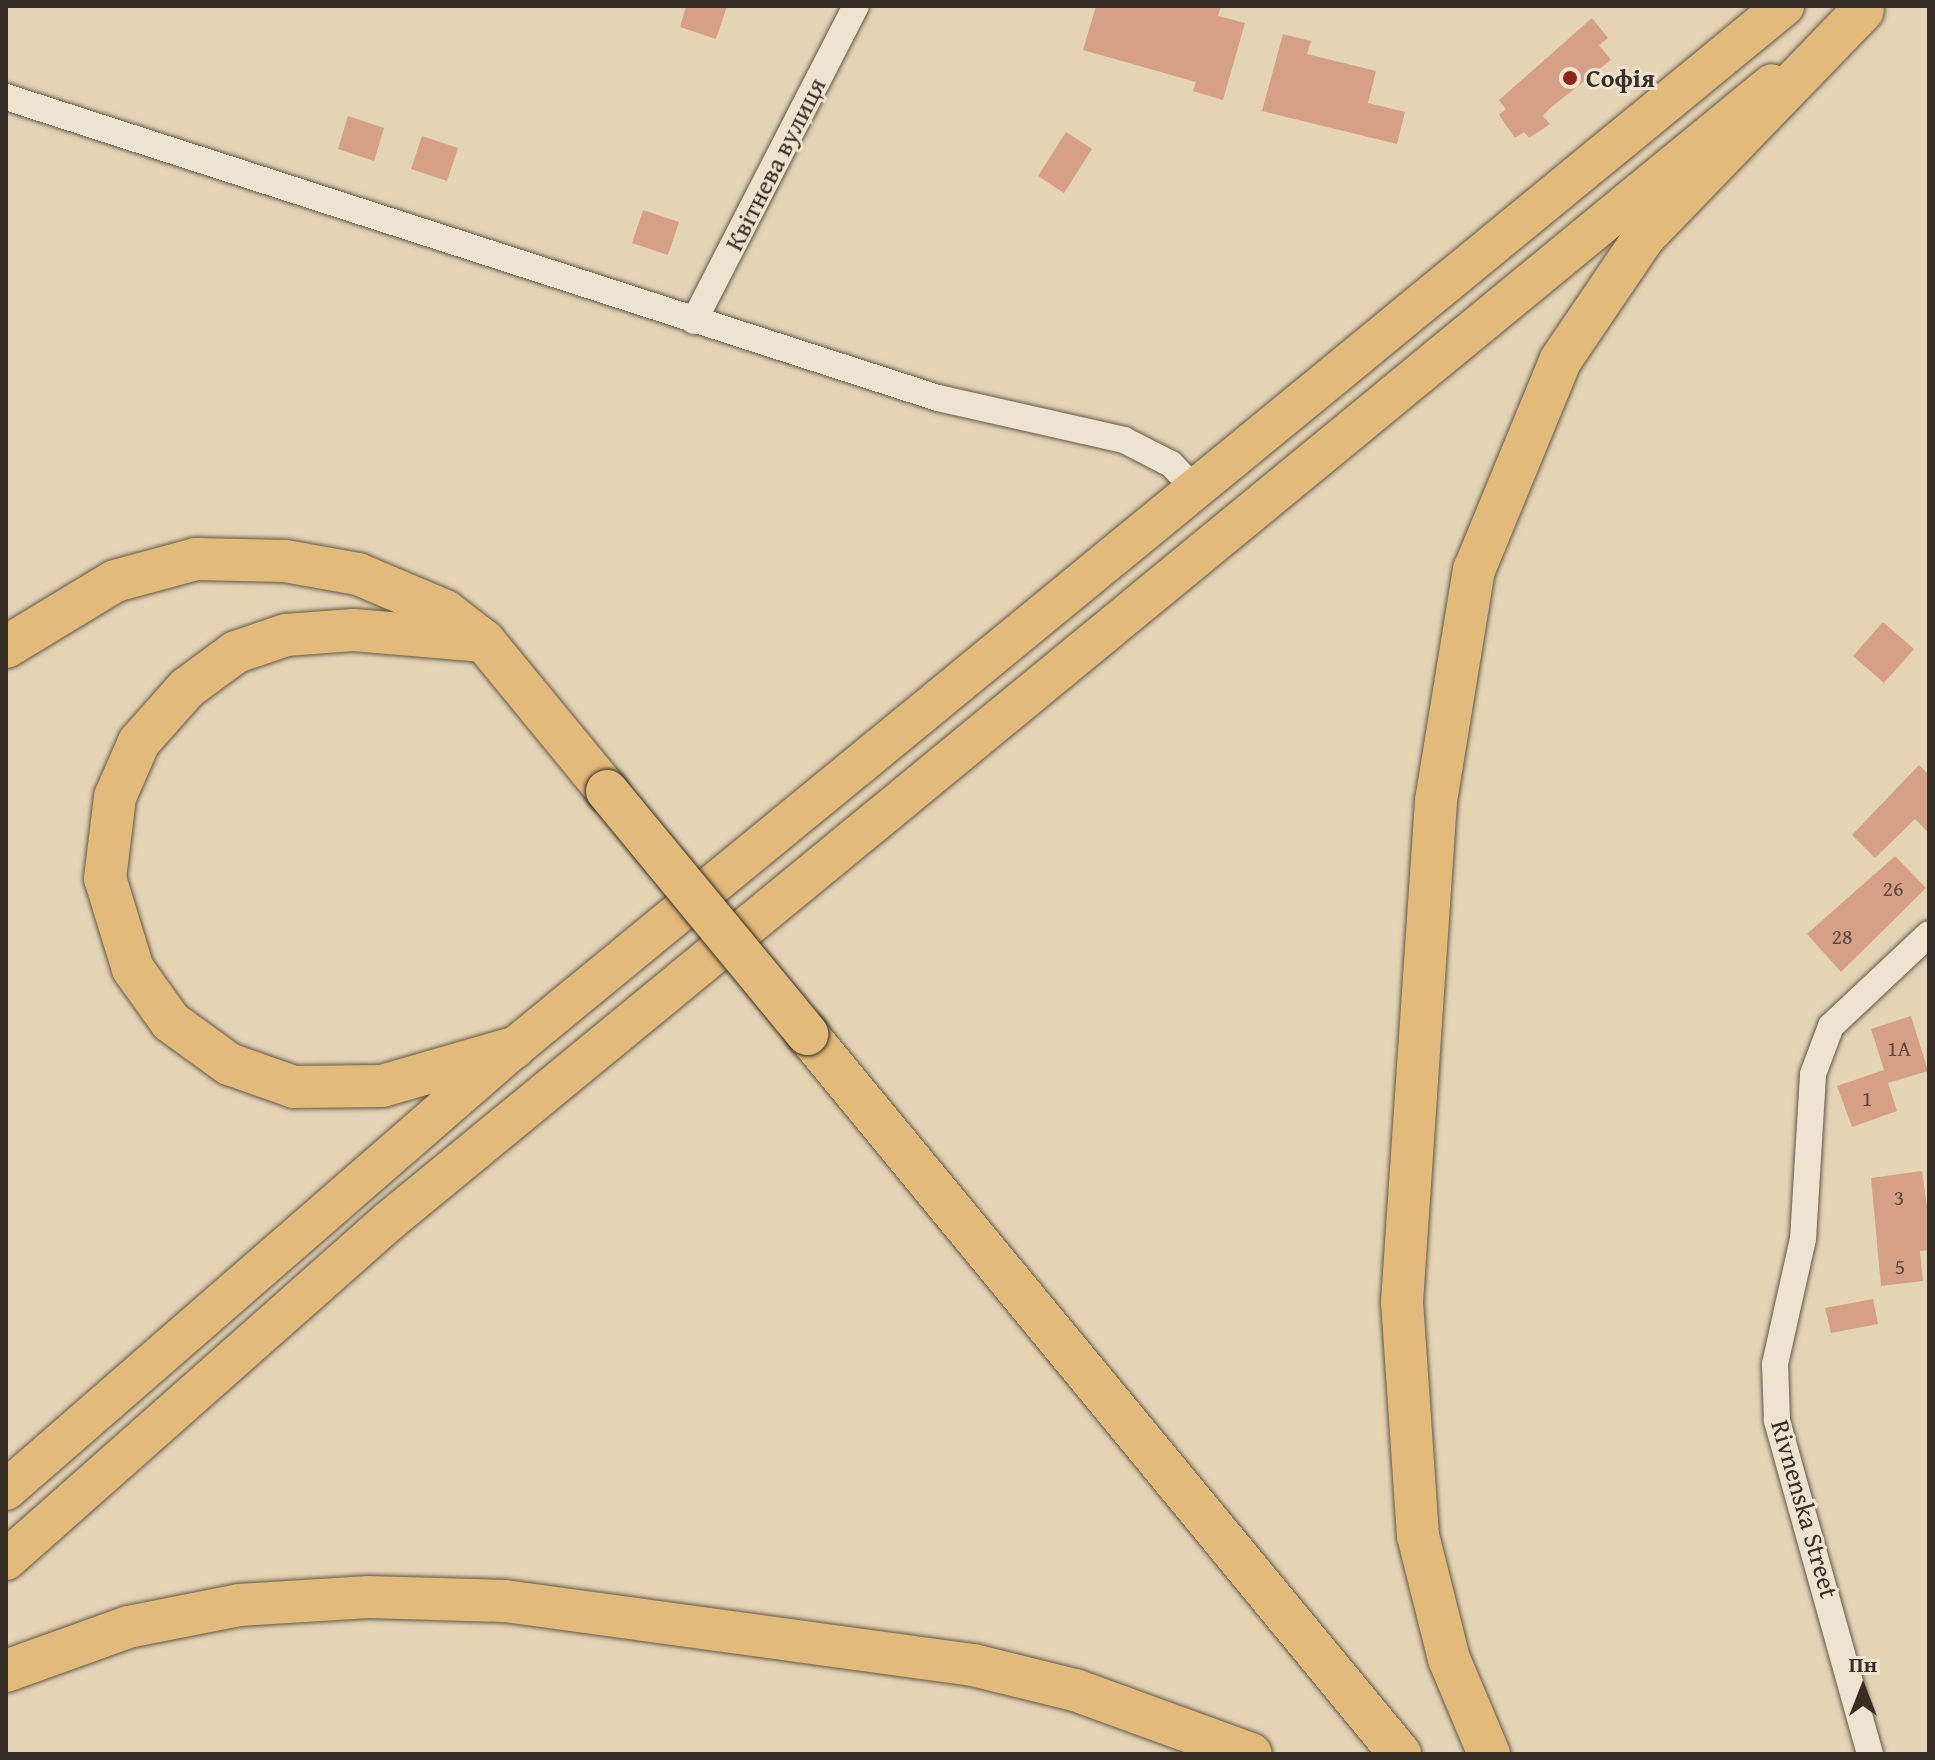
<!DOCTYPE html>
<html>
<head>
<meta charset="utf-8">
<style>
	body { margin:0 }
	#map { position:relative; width:1935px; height:1760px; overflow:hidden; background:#e3d4b4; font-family:"Gentium Book Plus",serif }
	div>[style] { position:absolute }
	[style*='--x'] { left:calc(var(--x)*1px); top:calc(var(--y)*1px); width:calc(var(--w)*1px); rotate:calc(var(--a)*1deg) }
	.building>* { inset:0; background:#d5a085 }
	.roads { filter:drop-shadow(0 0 2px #625849) drop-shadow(0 0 2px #625849) }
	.minor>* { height:26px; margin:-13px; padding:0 13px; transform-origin:13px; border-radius:13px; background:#ede3ce }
	.primary>* { height:40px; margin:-20px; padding:0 20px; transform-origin:20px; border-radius:20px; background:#e2ba7a }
	.trunk>* { height:42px; margin:-21px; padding:0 21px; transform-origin:21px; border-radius:21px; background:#e2ba7a }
	.bridges { filter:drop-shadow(0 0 2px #372e25) drop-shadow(0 0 2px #372e25) }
	.trunk-bridge>* { height:42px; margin:-21px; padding:0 21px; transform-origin:21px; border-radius:21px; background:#e2ba7a }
	.dots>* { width:22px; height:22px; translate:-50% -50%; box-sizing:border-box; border:4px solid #ede3ce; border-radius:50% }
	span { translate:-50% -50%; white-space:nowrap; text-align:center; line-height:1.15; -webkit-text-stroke:6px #ede3ce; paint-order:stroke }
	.number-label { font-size:22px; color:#5e4a3d }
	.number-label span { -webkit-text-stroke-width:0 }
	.poi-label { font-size:26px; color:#372e25; font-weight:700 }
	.left { translate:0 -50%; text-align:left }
	.street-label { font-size:26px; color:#372e25 }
	.frame { position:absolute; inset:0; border:8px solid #372e25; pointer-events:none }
	.north { position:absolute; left:1823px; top:1648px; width:80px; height:80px; -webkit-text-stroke:6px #ede3ce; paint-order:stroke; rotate:0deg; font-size:22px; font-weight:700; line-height:32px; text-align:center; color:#372e25 }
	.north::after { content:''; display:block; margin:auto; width:28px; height:36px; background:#372e25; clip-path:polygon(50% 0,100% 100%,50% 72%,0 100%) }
</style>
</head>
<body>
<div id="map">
	<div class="building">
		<i style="clip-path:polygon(686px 6px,727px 6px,716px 39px,680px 27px)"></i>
		<i style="clip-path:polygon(1096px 6px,1221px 6px,1218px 16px,1245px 23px,1223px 100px,1193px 91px,1196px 82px,1083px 50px)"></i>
		<i style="clip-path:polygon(1592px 18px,1608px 38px,1599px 45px,1611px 60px,1549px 109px,1543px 116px,1550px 124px,1529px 138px,1524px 132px,1515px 138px,1499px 115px,1506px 109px,1499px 100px)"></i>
		<i style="clip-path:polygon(1283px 34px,1311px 41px,1307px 54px,1376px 71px,1368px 103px,1405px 112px,1397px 144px,1262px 111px)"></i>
		<i style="clip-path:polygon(348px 116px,384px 128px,374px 161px,338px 149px)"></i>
		<i style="clip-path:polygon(1066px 132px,1092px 149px,1064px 193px,1038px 176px)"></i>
		<i style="clip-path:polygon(422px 136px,458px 148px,447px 181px,411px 169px)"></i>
		<i style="clip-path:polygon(643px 210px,679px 222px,668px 255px,632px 243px)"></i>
		<i style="clip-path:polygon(1883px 622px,1914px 649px,1884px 683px,1853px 656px)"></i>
		<i style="clip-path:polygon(1919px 765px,1929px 775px,1929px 833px,1915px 819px,1875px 858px,1852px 835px)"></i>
		<i style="clip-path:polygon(1895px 856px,1926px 888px,1841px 972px,1807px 934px)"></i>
		<i style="clip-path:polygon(1911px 1016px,1928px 1071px,1888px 1083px,1897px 1111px,1852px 1127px,1837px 1086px,1884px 1070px,1871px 1029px)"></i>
		<i style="clip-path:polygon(1922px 1171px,1929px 1222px,1929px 1250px,1920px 1251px,1923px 1281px,1881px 1286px,1871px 1178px)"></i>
		<i style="clip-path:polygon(1873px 1299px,1878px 1324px,1831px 1333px,1825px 1308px)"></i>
	</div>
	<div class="roads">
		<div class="minor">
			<i style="--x:6;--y:97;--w:979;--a:17.9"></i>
			<i style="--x:938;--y:398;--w:191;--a:12.7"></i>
			<i style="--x:1124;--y:440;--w:53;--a:27.1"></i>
			<i style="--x:1171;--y:464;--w:35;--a:46"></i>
			<i style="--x:694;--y:321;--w:354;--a:-62.8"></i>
			<i style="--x:1870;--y:1754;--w:347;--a:-105.6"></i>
			<i style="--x:1777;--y:1420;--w:56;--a:-92"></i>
			<i style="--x:1775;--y:1364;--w:128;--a:-77.4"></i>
			<i style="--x:1803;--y:1239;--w:165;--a:-86.5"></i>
			<i style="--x:1813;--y:1074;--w:51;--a:-69.4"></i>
			<i style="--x:1831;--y:1026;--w:134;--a:-43.2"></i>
		</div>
		<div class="primary">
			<i style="--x:6;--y:1490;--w:673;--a:-41.03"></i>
			<i style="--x:514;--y:1048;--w:1643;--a:-39.37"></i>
			<i style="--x:6;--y:1560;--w:511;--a:-41.51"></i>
			<i style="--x:389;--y:1221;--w:1790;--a:-39.42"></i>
		</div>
		<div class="trunk">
			<i style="--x:484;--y:641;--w:131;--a:-175.2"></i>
			<i style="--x:353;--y:630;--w:67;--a:175.7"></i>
			<i style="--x:286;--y:635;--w:53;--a:161.2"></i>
			<i style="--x:236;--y:652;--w:61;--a:143.7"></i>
			<i style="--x:187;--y:688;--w:72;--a:131.6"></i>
			<i style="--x:139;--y:742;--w:60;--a:113.6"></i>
			<i style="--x:115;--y:797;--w:82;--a:97"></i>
			<i style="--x:105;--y:878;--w:95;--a:72.9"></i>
			<i style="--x:133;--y:969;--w:65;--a:54.4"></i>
			<i style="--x:171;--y:1022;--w:72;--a:35.9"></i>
			<i style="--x:229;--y:1064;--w:69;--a:19.5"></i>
			<i style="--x:294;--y:1087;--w:88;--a:-0.7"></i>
			<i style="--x:382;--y:1086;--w:137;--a:-16.1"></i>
			<i style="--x:6;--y:647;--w:127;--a:-31.2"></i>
			<i style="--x:115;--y:581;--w:84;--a:-15.2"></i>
			<i style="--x:196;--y:559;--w:89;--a:1.3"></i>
			<i style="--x:285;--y:561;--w:74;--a:10.1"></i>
			<i style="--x:358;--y:574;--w:95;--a:23"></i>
			<i style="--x:445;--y:611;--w:49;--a:37.6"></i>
			<i style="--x:484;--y:641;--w:194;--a:50.6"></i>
			<i style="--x:807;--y:1034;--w:933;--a:50.52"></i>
			<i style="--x:6;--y:1671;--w:130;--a:-19.8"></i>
			<i style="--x:128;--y:1627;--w:113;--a:-11.2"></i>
			<i style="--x:239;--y:1605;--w:130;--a:-3.5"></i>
			<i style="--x:369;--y:1597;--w:136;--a:1.7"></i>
			<i style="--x:505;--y:1601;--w:472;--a:7.8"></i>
			<i style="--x:973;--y:1665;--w:105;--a:13.8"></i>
			<i style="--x:1075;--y:1690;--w:187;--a:20"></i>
			<i style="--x:1489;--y:1754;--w:103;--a:-112.8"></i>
			<i style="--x:1449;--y:1659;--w:127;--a:-104.1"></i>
			<i style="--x:1418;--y:1536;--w:235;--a:-93.9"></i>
			<i style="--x:1402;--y:1302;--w:502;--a:-86.12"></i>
			<i style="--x:1436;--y:801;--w:234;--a:-80.7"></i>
			<i style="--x:1474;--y:570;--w:226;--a:-67.6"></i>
			<i style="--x:1560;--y:361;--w:150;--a:-55.9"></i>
			<i style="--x:1644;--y:237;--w:315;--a:-46"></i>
		</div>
	</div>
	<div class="bridges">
		<div class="trunk-bridge">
			<i style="--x:607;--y:791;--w:315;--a:50.5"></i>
		</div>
	</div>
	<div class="dots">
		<i style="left:1570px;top:78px;background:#8f2418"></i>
	</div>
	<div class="number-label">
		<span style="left:1893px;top:889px">26</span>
		<span style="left:1842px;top:937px">28</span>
		<span style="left:1899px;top:1049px">1А</span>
		<span style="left:1867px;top:1099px">1</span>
		<span style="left:1899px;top:1198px">3</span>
		<span style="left:1900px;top:1267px">5</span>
	</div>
	<div class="poi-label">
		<span class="left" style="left:1586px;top:78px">Софія</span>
	</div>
	<div class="street-label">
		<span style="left:775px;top:164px;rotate:-63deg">Квітнева вулиця</span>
		<span style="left:1805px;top:1509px;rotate:74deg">Rivnenska Street</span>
	</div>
	<div class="frame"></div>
	<div class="north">Пн</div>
</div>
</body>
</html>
